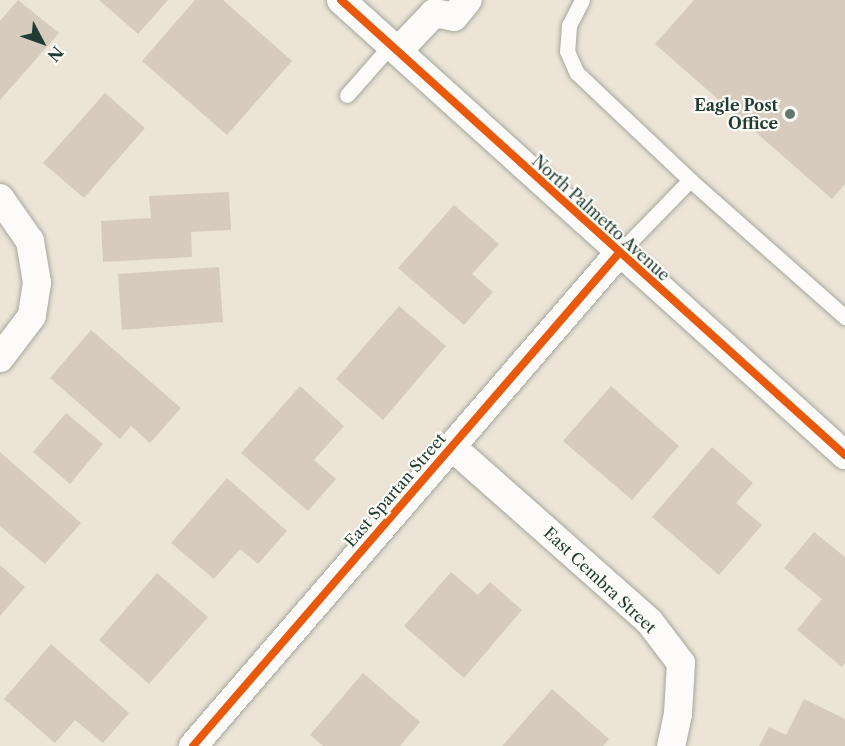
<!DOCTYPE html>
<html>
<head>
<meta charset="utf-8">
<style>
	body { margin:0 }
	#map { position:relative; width:845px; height:746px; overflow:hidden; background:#ebe4d7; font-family:"Libre Caslon Text",serif }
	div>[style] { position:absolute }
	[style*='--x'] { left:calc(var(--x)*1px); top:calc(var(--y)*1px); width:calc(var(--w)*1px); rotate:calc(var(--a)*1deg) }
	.building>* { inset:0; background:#d7cbbe }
	.roads { filter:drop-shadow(0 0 2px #a6a69d) drop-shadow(0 0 2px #a6a69d) }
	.lane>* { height:15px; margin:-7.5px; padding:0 7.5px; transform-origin:7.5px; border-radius:7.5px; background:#fcfbf9 }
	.street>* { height:28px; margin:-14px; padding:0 14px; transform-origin:14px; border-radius:14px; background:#fcfbf9 }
	.cycleway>* { height:8px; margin:-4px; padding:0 4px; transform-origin:4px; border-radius:4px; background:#e8590c }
	.dots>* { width:16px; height:16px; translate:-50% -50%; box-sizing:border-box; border:3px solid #fdfcf7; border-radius:50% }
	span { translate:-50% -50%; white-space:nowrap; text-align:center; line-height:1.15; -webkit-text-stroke:4.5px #fdfcf7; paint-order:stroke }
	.poi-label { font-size:16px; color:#1f3d34; font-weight:700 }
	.right { translate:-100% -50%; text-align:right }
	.street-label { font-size:16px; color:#1f3d34 }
	.north { position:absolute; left:12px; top:12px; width:60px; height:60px; -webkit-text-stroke:4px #fdfcf7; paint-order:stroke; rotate:131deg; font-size:16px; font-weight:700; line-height:24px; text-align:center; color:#1f3d34 }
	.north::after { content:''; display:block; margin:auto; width:21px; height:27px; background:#1f3d34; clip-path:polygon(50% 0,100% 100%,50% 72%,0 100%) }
</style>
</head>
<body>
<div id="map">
	<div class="building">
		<i style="clip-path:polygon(18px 0,59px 33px,0 100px,0 21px)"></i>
		<i style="clip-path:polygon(99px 0,168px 0,138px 34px)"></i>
		<i style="clip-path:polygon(195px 0,223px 0,292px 61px,227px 135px,142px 61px)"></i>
		<i style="clip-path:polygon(694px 0,845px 0,845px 184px,832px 199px,655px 44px)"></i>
		<i style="clip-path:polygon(105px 93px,145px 128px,84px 198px,43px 163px)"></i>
		<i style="clip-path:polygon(229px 192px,231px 230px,191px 232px,192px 257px,103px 262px,101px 221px,151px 218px,149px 196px)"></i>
		<i style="clip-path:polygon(454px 205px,499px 244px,472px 274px,493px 292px,464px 325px,398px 268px)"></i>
		<i style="clip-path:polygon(219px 267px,223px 322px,122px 330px,118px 274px)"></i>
		<i style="clip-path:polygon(399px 306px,446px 346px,383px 420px,336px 379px)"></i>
		<i style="clip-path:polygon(91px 330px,181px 408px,150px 443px,131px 426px,120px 439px,50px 378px)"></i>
		<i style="clip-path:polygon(300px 386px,344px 426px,314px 460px,336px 479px,308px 511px,241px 453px)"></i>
		<i style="clip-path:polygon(611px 386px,679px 446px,632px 500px,563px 441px)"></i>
		<i style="clip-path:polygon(66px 413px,103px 444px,70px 484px,33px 452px)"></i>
		<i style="clip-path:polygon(712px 447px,753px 483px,736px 503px,762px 525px,719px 575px,652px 517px)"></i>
		<i style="clip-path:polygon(0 452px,81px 523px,45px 564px,0 526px)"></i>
		<i style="clip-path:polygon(227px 478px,287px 531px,258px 564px,240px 549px,214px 579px,171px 543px)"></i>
		<i style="clip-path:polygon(814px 532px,845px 557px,845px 663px,842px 667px,797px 630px,822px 599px,784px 568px)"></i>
		<i style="clip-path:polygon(0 565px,25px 587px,0 616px)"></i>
		<i style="clip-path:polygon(451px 572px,478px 595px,490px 582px,522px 610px,464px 678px,404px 626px)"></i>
		<i style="clip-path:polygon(157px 573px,208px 617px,149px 684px,99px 640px)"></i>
		<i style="clip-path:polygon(51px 644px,129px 713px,103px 743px,75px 720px,55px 743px,4px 699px)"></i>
		<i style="clip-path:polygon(363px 673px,420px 722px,400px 746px,323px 746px,310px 735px)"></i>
		<i style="clip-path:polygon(552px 689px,609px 739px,603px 746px,502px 746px)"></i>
		<i style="clip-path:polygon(804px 699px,845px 719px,845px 746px,759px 746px,769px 727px,786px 735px)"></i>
	</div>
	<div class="roads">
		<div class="lane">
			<i style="--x:582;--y:0;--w:28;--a:117"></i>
			<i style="--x:569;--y:25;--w:26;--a:94"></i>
			<i style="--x:567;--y:51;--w:24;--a:66"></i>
			<i style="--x:577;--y:73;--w:156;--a:43.4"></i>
			<i style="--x:347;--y:95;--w:67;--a:-48.7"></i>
			<i style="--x:619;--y:253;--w:102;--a:-45.8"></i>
			<i style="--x:690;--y:180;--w:207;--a:41.5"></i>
		</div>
		<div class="street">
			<i style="--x:341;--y:0;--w:679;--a:42.08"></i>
			<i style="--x:434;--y:13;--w:20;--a:11"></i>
			<i style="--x:454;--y:17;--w:22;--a:-51"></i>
			<i style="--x:398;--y:51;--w:52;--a:-46.5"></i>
			<i style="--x:0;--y:198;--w:52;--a:55.1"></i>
			<i style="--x:30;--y:241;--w:43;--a:80.5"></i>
			<i style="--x:37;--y:283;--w:33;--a:99"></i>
			<i style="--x:32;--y:316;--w:53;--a:127.3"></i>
			<i style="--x:451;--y:446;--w:264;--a:41.5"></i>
			<i style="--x:649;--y:621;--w:53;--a:52.7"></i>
			<i style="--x:681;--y:663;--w:51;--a:93.4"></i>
			<i style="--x:678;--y:714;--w:33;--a:102"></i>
			<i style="--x:193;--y:746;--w:652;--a:-49.17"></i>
		</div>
	</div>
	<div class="cycleway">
		<i style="--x:341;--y:0;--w:679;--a:42.08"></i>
		<i style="--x:193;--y:746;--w:652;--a:-49.17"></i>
	</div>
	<div class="dots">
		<i style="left:790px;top:114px;background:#66776d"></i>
	</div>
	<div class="poi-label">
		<span class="right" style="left:778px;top:114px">Eagle Post<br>Office</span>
	</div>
	<div class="street-label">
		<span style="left:601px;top:218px;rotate:42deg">North Palmetto Avenue</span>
		<span style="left:395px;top:490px;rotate:-49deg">East Spartan Street</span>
		<span style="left:600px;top:580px;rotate:43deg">East Cembra Street</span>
	</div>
	<div class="north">N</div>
</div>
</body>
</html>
